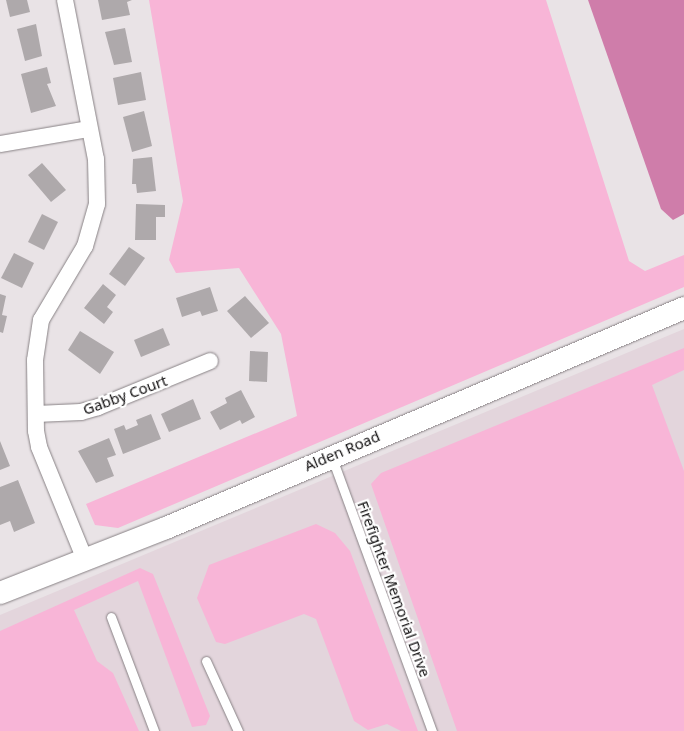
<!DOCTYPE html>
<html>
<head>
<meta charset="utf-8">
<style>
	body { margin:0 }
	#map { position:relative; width:684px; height:731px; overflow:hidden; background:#e9e3e6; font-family:"Noto Sans",sans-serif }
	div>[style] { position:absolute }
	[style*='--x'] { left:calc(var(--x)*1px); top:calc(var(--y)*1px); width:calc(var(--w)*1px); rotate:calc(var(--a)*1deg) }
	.built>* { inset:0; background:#e3d5dc }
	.green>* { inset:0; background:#f8b5d7 }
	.water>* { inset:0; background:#cf7daa }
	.building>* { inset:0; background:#aea9ab }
	.roads { filter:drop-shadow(0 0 1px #888285) drop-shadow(0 0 1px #888285) }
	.lane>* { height:9px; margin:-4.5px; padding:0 4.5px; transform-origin:4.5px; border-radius:4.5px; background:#fff }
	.street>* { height:16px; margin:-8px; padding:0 8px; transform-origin:8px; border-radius:8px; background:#fff }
	.secondary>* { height:22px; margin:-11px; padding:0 11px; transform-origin:11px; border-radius:11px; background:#fff }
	span { translate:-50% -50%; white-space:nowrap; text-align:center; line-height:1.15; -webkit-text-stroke:4.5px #fff; paint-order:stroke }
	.street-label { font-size:15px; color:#121011 }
</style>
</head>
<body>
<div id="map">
	<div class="built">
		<i style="clip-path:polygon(684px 329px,684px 731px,0 731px,0 615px)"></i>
	</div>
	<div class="green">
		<i style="clip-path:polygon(149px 0,546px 0,629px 261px,645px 271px,684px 255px,684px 287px,118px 528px,95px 525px,86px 504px,297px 416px,281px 334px,239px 268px,176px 273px,169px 260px,183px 201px)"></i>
		<i style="clip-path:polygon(684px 348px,684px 370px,652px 385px,684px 471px,684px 731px,457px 731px,371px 484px,381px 473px)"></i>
		<i style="clip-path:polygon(316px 524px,335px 533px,350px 551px,418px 731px,401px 731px,387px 724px,368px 730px,354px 721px,316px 619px,304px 614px,225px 644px,216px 642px,197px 598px,209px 565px)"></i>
		<i style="clip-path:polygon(140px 568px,153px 574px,210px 716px,206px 725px,192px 727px,138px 581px,74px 610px,97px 661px,113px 673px,139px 731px,0 731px,0 631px)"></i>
	</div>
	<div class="water">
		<i style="clip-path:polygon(588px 0,684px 0,684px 214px,673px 220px,661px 209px)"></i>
	</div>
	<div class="building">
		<i style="clip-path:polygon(6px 0,27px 0,30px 12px,10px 17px)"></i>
		<i style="clip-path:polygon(98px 0,132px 0,127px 2px,130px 15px,102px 20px)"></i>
		<i style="clip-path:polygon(36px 24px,42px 56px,25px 61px,17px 29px)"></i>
		<i style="clip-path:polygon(125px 28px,132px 62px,114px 65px,105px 32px)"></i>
		<i style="clip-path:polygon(47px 67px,51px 83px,47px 84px,56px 106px,31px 113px,21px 74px)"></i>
		<i style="clip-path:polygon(141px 72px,146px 100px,118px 105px,113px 78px)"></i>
		<i style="clip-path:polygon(144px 111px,152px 146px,132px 152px,123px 117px)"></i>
		<i style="clip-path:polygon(152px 157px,156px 191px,137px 193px,136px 184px,132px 184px,133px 159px)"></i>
		<i style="clip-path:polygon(42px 163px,66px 190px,51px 202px,28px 175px)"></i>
		<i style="clip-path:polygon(136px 204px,165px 205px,165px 217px,156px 217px,156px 240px,135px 240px)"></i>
		<i style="clip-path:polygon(42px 214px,58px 222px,44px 250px,28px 242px)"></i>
		<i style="clip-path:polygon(129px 247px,145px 258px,125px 286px,109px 274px)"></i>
		<i style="clip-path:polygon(14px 253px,34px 263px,22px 288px,1px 278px)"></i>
		<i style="clip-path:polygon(103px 284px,116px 295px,107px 307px,113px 312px,104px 324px,84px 308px)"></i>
		<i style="clip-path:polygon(210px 287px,218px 311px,202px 316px,200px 311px,182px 317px,176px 298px)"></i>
		<i style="clip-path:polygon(0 294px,6px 296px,2px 315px,7px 316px,3px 333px,0 332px)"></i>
		<i style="clip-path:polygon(245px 296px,269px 323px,251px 338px,227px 311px)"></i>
		<i style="clip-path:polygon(163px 328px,170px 345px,141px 357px,134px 340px)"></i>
		<i style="clip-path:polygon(80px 331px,114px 352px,100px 374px,68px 350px)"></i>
		<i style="clip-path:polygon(250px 351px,268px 352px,267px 382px,249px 381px)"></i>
		<i style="clip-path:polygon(241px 390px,255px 417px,242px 424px,240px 420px,220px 430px,210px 412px,227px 403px,225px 398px)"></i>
		<i style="clip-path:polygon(193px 399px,201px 419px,169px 432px,161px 414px)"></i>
		<i style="clip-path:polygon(151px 414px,161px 439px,123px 454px,114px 429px,124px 425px,126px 430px,138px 425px,136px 420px)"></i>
		<i style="clip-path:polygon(109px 438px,116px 455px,107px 458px,114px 476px,96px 483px,78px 451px)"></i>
		<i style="clip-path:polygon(0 441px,10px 466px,0 470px)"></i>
		<i style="clip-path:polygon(18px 480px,35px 523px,14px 532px,10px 521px,0 525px,0 487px)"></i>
	</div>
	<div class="roads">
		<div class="lane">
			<i style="--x:332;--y:458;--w:291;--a:69.9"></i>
			<i style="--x:111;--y:617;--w:122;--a:69.3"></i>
			<i style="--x:206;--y:661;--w:77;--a:65.4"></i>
		</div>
		<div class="street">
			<i style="--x:65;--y:0;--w:162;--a:79"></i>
			<i style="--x:96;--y:159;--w:45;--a:88.7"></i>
			<i style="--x:97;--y:204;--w:44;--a:105.9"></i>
			<i style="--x:85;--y:246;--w:86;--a:120.7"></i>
			<i style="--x:41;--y:320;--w:40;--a:98.5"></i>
			<i style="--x:35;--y:360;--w:71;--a:89.2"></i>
			<i style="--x:36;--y:431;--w:16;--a:79"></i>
			<i style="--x:39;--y:447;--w:122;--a:67.8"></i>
			<i style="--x:0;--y:144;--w:90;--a:-9.6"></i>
			<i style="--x:36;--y:414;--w:45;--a:-2.5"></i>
			<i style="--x:81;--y:412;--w:18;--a:-16"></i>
			<i style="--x:98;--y:407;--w:121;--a:-22.3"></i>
		</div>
		<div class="secondary">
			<i style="--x:0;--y:593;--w:178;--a:-21.4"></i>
			<i style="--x:166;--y:528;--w:563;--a:-23.01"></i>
		</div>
	</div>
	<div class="street-label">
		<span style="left:125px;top:395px;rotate:-20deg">Gabby Court</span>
		<span style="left:342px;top:451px;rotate:-23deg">Alden Road</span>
		<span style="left:394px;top:589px;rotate:70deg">Firefighter Memorial Drive</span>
	</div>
</div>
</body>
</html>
